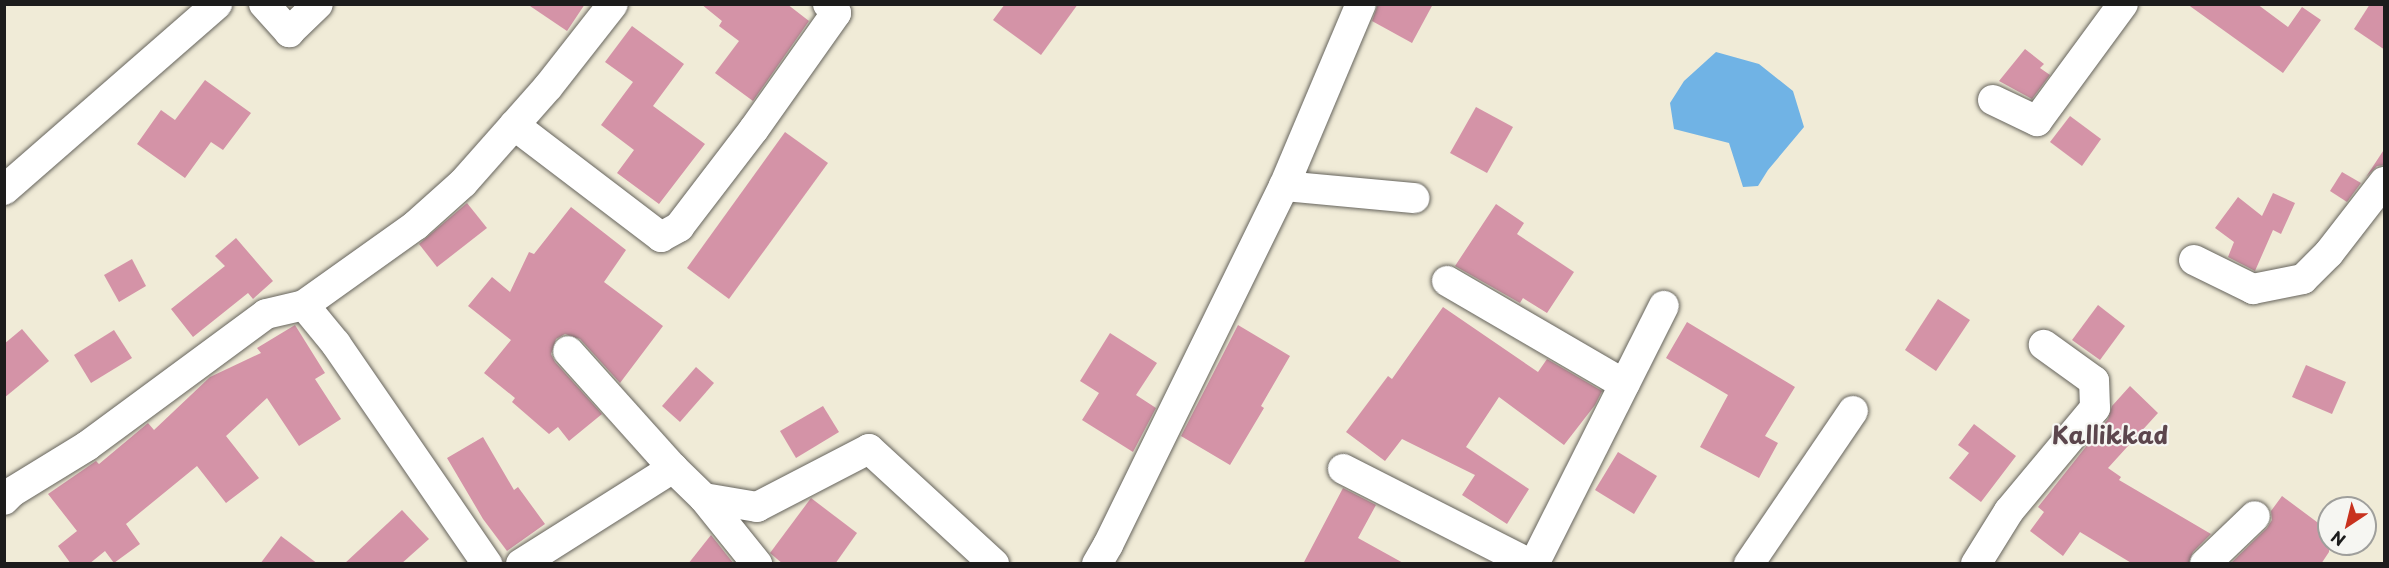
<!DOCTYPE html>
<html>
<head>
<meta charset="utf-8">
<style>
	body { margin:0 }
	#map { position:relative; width:2389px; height:568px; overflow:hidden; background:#f0ebd7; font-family:"Playpen Sans",sans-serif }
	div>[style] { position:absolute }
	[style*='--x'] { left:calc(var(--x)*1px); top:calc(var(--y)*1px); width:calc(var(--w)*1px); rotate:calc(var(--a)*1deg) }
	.water>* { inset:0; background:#70b3e5 }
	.building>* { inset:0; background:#d493a7 }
	.roads { filter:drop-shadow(0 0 2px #66645d) drop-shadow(0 0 2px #66645d) }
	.minor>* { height:30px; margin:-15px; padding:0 15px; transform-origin:15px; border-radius:15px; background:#fff }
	span { translate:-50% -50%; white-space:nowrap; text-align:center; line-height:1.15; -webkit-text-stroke:4.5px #f6f6f2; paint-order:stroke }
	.district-label { font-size:24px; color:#5c464d; font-weight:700 }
	.frame { position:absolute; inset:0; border:6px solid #1c1c1c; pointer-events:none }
	.north { position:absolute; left:2317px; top:496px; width:60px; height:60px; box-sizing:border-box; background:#f6f6f2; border:2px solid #9f9f9c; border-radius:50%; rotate:215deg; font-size:16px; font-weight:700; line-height:24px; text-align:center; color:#1c1c1c }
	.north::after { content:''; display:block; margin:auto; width:21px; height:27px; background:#c8321e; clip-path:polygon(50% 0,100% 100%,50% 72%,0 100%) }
</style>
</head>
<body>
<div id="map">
	<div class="water">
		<i style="clip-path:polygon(1716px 52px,1759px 64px,1793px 91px,1804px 127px,1768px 170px,1758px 186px,1743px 187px,1729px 143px,1674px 129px,1670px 103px,1684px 81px)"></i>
	</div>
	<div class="building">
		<i style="clip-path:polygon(527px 4px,585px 4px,567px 31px)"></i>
		<i style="clip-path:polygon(701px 4px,787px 4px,809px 21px,753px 101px,715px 73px,739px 41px,719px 26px,722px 21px)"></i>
		<i style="clip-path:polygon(1005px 4px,1078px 4px,1041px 55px,993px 20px)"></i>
		<i style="clip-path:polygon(1378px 4px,1433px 4px,1412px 43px,1372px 21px)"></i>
		<i style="clip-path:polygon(2187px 4px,2257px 4px,2288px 27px,2302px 7px,2321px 20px,2283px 73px)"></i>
		<i style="clip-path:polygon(2370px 4px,2385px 4px,2385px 50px,2354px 29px)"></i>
		<i style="clip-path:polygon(632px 26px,684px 64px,653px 106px,705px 144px,659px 204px,617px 173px,634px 150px,601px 125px,633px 82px,605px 62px)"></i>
		<i style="clip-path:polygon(2025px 49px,2044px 64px,2040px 68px,2050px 75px,2032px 99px,1999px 81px)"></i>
		<i style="clip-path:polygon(205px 80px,251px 113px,223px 150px,211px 142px,185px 178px,137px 144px,161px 110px,175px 120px)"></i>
		<i style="clip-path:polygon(1476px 107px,1513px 127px,1487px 173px,1450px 153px)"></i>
		<i style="clip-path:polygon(2070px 116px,2101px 139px,2082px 166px,2050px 142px)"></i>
		<i style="clip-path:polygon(785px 132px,828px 163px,729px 299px,687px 268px)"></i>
		<i style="clip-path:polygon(2385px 148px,2385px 165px,2377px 166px,2366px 177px)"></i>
		<i style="clip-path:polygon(2342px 172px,2361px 183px,2347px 202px,2330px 191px)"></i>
		<i style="clip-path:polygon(2273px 193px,2295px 203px,2281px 234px,2273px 230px,2255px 271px,2228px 257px,2234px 242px,2215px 228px,2238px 197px,2262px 216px)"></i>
		<i style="clip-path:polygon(467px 203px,487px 228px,437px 267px,419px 244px)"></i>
		<i style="clip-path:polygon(1496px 204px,1524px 223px,1517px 234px,1574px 272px,1547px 313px,1523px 298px,1520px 303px,1455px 266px)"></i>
		<i style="clip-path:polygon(571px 207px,626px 250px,604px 282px,663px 326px,620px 383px,580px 339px,565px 334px,556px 339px,551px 354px,555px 362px,602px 414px,569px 441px,558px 427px,549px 434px,512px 402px,515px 398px,484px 373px,511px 340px,468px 306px,492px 277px,510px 292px,529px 252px,534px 254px)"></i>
		<i style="clip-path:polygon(236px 238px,273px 281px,253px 299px,248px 293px,193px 337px,171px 309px,225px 266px,215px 256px)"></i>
		<i style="clip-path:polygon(132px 259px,146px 286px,119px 302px,104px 275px)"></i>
		<i style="clip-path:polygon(1938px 299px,1970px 320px,1936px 371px,1905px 350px)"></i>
		<i style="clip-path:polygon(2098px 305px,2125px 326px,2100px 360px,2072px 340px)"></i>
		<i style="clip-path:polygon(1443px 307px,1538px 372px,1547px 359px,1602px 391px,1595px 405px,1564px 445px,1499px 397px,1466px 447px,1529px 489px,1507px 524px,1462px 495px,1475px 475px,1402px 439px,1385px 461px,1346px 432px,1388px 376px,1392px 379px)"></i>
		<i style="clip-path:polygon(1687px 322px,1795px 387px,1765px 436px,1778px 443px,1759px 478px,1700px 447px,1728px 395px,1666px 358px)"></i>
		<i style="clip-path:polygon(295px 325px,325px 373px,315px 379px,341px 419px,299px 446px,267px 398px,226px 436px,259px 478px,226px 503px,197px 466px,126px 524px,140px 544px,114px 563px,105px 551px,89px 564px,71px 564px,58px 546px,77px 531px,48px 494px,96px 461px,99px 464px,148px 423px,154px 430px,210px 377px,261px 353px,257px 348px)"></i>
		<i style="clip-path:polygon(1238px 325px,1290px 356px,1261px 406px,1264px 408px,1230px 465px,1181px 436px)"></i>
		<i style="clip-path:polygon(22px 329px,49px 361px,4px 398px,4px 344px)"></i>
		<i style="clip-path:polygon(114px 330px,132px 358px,91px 383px,74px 355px)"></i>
		<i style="clip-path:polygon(1110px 333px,1157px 363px,1136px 395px,1156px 408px,1133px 452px,1082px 420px,1099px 393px,1080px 381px)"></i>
		<i style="clip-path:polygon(2306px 365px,2346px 382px,2332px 414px,2292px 397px)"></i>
		<i style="clip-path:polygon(696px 367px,714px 383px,680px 422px,662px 406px)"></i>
		<i style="clip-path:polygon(2130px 386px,2158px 413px,2108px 468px,2121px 477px,2119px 480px,2211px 534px,2193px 552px,2188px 564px,2133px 564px,2080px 532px,2063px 556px,2030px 531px,2044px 512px,2038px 507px,2108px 419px,2112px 406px)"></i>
		<i style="clip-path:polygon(823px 406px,839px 432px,796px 458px,780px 431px)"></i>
		<i style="clip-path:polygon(1974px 424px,2016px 456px,1981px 502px,1949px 478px,1969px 453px,1958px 445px)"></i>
		<i style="clip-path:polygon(483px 437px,514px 490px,518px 487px,545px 524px,507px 551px,483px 519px,447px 458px)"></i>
		<i style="clip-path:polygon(1618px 452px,1657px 476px,1634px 514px,1595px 490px)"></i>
		<i style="clip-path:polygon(1343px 488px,1376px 505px,1358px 538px,1405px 564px,1303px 564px)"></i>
		<i style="clip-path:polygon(2282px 496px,2329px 531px,2329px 552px,2321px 564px,2230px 564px,2267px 528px,2272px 520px,2271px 511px)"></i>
		<i style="clip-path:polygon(811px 498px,857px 533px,835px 564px,783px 564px,770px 553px)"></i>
		<i style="clip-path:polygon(402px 510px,429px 539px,401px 564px,344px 564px)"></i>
		<i style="clip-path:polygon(711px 535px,734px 564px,688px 564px)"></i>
		<i style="clip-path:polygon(281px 536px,318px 564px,260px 564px)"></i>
	</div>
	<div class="roads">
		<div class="minor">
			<i style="--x:264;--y:4;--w:38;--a:48"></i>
			<i style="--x:289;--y:32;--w:40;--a:-44"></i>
			<i style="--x:1993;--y:100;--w:49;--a:25.5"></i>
			<i style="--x:2037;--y:121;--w:145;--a:-53.7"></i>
			<i style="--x:514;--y:125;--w:185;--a:37.3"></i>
			<i style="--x:661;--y:237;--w:21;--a:-29"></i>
			<i style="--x:679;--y:227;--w:123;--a:-52.6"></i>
			<i style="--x:754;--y:129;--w:142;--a:-54.7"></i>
			<i style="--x:836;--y:13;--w:12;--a:-132"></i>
			<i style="--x:1284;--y:186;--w:131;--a:5.3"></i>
			<i style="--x:4;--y:190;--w:283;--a:-41.1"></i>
			<i style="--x:2194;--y:260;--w:66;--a:26.2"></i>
			<i style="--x:2253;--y:289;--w:51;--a:-11.3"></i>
			<i style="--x:2303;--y:279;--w:37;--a:-45"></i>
			<i style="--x:2329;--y:253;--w:90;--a:-52.2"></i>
			<i style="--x:1447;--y:281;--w:205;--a:30.2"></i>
			<i style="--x:304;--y:305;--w:50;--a:50.6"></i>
			<i style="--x:336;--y:344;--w:267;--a:55.5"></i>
			<i style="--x:673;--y:468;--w:43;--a:44.1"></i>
			<i style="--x:704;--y:498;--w:85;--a:51.2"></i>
			<i style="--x:1343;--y:469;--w:210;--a:26.9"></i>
			<i style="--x:704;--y:498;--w:54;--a:9.6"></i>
			<i style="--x:757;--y:507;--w:126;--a:-27.4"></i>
			<i style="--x:869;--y:449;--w:170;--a:42.6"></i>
			<i style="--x:4;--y:500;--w:11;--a:-45"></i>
			<i style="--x:12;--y:492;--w:88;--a:-31.5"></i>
			<i style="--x:87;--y:446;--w:222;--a:-36.4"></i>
			<i style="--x:266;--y:314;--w:39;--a:-13"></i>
			<i style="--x:304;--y:305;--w:138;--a:-35.5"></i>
			<i style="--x:416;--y:225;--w:63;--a:-41.8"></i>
			<i style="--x:463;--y:183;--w:128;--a:-48.5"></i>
			<i style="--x:548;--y:87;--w:105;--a:-51.9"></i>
			<i style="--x:521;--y:564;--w:180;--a:-32.3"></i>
			<i style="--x:673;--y:468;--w:157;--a:-131.9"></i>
			<i style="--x:1097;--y:564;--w:22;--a:-60"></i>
			<i style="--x:1108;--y:545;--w:400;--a:-63.9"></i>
			<i style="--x:1284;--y:186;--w:198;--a:-67.1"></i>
			<i style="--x:1534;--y:564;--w:289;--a:-63.3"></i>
			<i style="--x:1749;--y:564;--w:185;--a:-55.8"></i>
			<i style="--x:1976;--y:564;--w:62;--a:-58.1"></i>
			<i style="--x:2009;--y:511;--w:134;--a:-50.1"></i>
			<i style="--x:2095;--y:408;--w:27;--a:-92"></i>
			<i style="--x:2094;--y:381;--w:62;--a:-144.2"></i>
			<i style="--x:2205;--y:564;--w:69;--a:-43.8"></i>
		</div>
	</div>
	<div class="district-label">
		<span style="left:2110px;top:435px">Kallikkad</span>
	</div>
	<div class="frame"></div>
	<div class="north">N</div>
</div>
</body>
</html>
